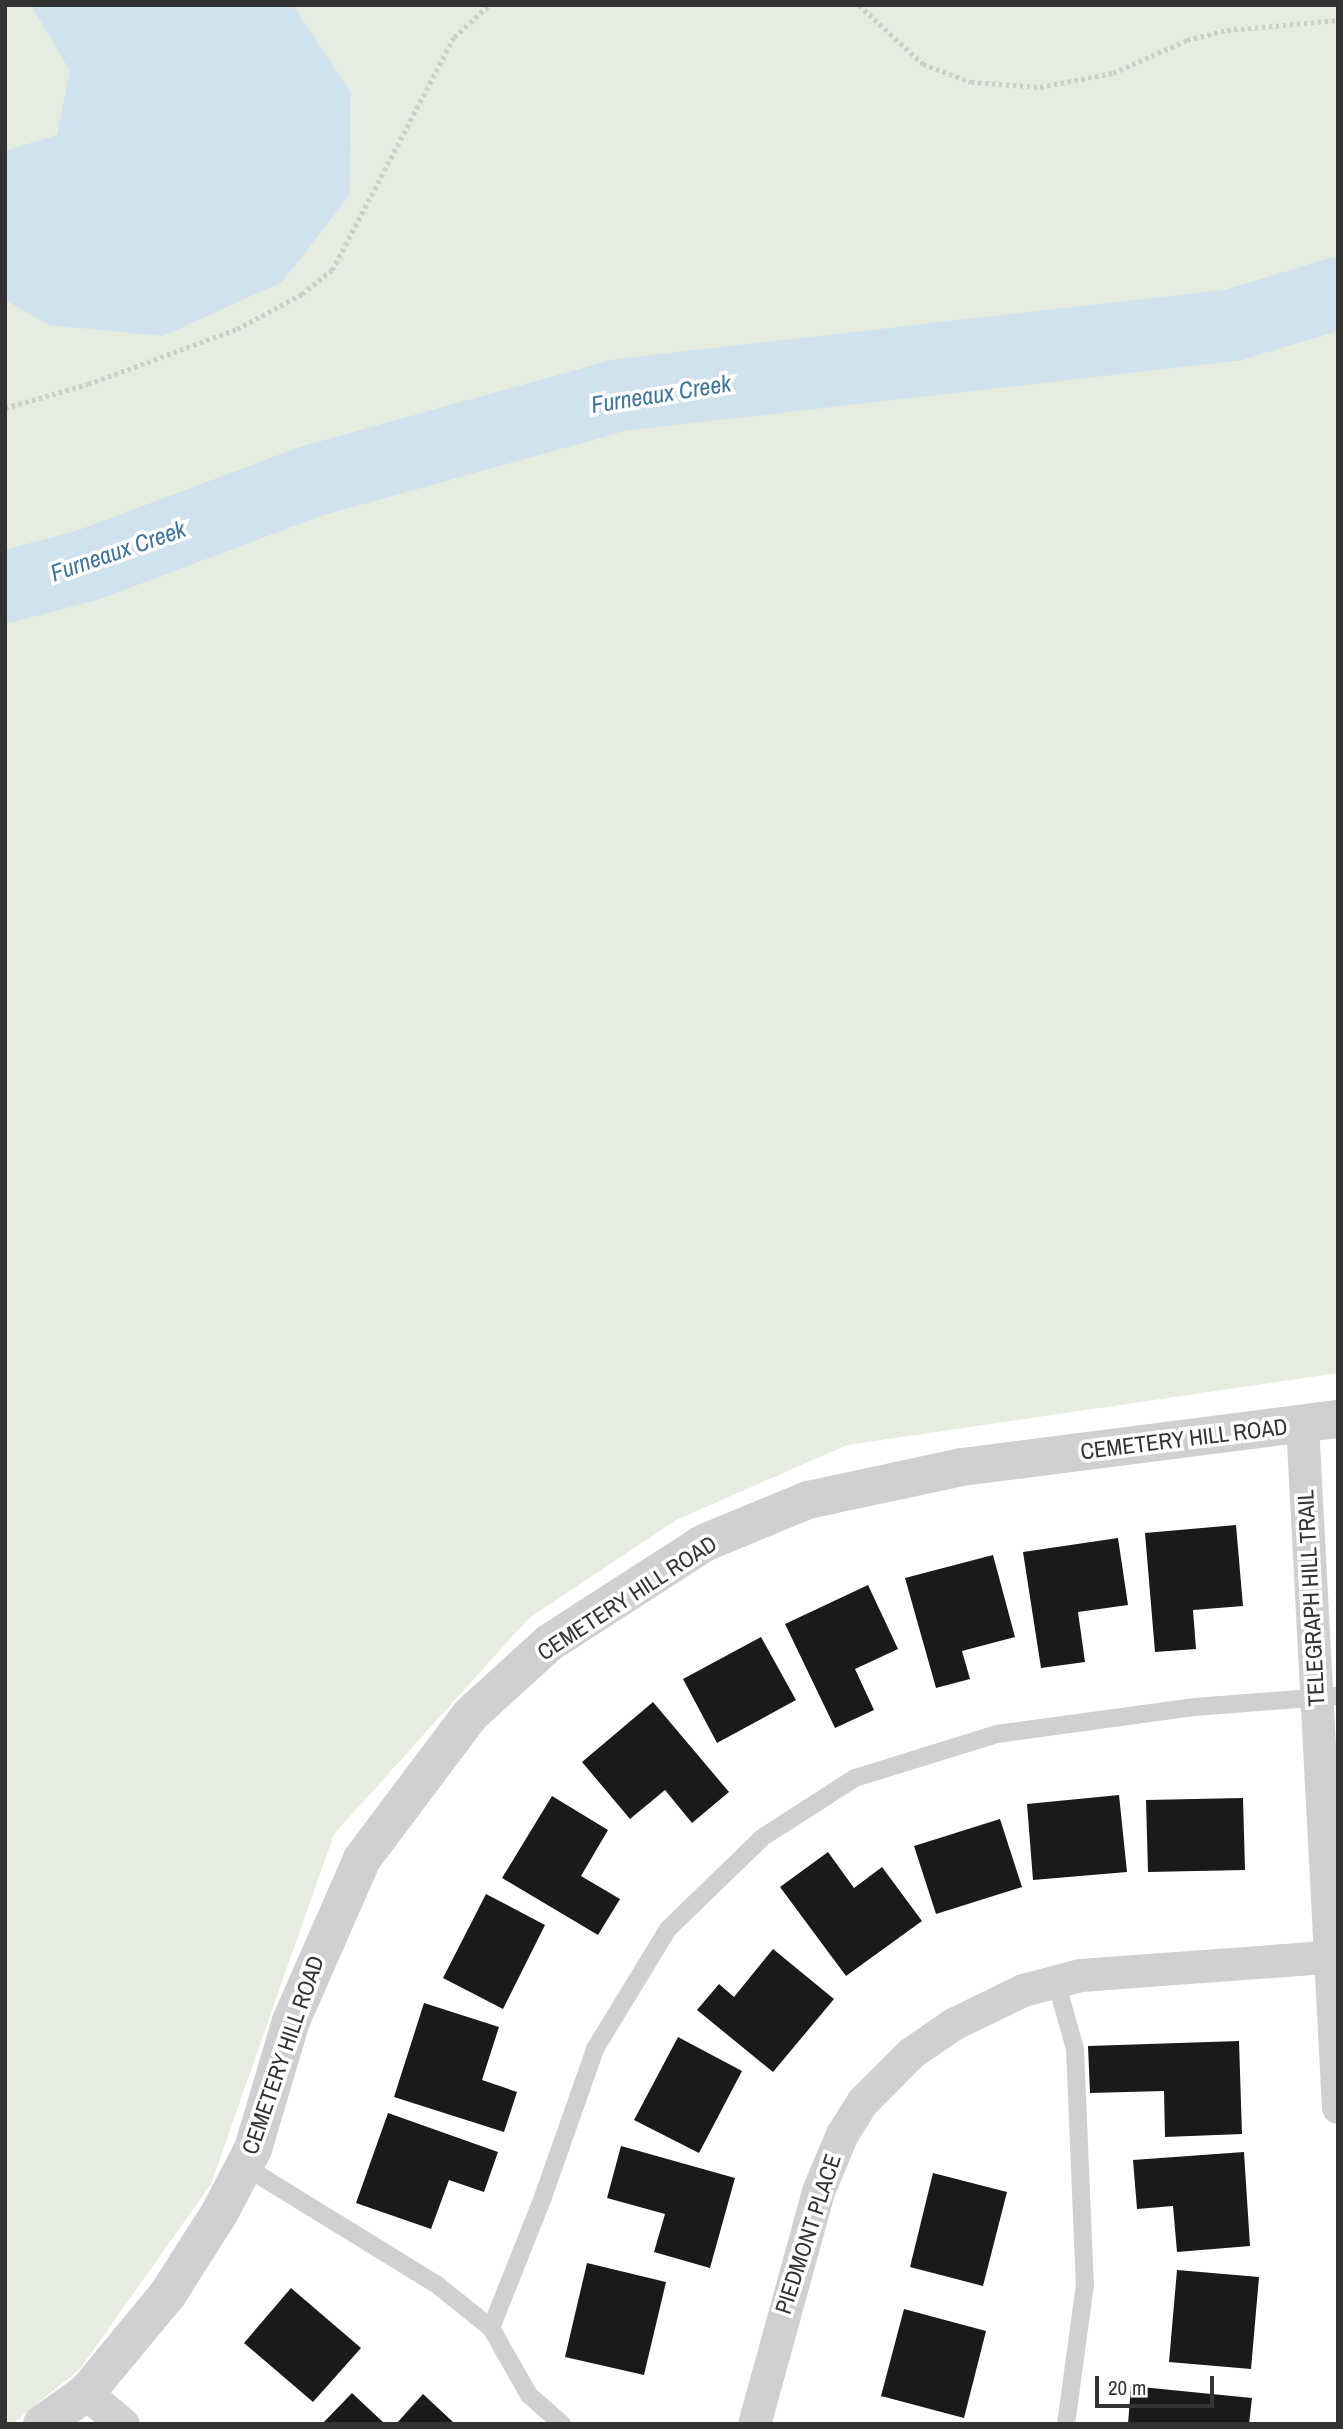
<!DOCTYPE html>
<html>
<head>
<meta charset="utf-8">
<style>
	body { margin:0 }
	#map { position:relative; width:1343px; height:2429px; overflow:hidden; background:#fff; font-family:"Archivo Narrow",sans-serif }
	div>[style] { position:absolute }
	[style*='--x'] { left:calc(var(--x)*1px); top:calc(var(--y)*1px); width:calc(var(--w)*1px); rotate:calc(var(--a)*1deg) }
	.green>* { inset:0; background:#e6ecdf }
	.water>* { inset:0; background:#cfe2ee }
	.river>* { height:72px; margin:-36px; padding:0 36px; transform-origin:36px; border-radius:36px; background:#cfe2ee }
	.building>* { inset:0; background:#1a1a1a }
	.path>* { height:4.5px; margin-top:-2.25px; transform-origin:0; background:repeating-linear-gradient(90deg,#cdcdcd 0 3.5px,transparent 0 7px) }
	.service>* { height:18px; margin:-9px; padding:0 9px; transform-origin:9px; border-radius:9px; background:#d0d0d0 }
	.minor>* { height:33px; margin:-16.5px; padding:0 16.5px; transform-origin:16.5px; border-radius:16.5px; background:#d0d0d0 }
	.tertiary>* { height:38px; margin:-19px; padding:0 19px; transform-origin:19px; border-radius:19px; background:#d0d0d0 }
	span { translate:-50% -50%; white-space:nowrap; text-align:center; line-height:1.15; -webkit-text-stroke:7px #fff; paint-order:stroke }
	.street-label { font-size:23px; color:#333 }
	.water-label { font-size:24px; color:#3f7597; font-style:italic }
	.frame { position:absolute; inset:0; border:7px solid #333; pointer-events:none }
	.scale { position:absolute; left:1095px; top:2376px; width:119px; height:32px; box-sizing:border-box; border:4px solid #333; border-top:0; padding-left:9px; font-size:21px; line-height:24px; white-space:nowrap; color:#333; -webkit-text-stroke:5px #fff; paint-order:stroke }
</style>
</head>
<body>
<div id="map">
	<div class="green">
		<i style="clip-path:polygon(5px 5px,1338px 5px,1338px 1373px,847px 1445px,676px 1520px,529px 1618px,334px 1834px,211px 2184px,80px 2369px,12px 2424px,5px 2424px)"></i>
	</div>
	<div class="water">
		<i style="clip-path:polygon(31px 5px,293px 5px,351px 93px,349px 196px,282px 282px,163px 336px,49px 325px,5px 300px,5px 151px,57px 135px,70px 71px)"></i>
	</div>
	<div class="river">
		<i style="--x:5;--y:587;--w:86;--a:-14.8"></i>
		<i style="--x:88;--y:565;--w:239;--a:-20.6"></i>
		<i style="--x:312;--y:481;--w:320;--a:-15.6"></i>
		<i style="--x:620;--y:395;--w:617;--a:-6.51"></i>
		<i style="--x:1233;--y:325;--w:110;--a:-16.9"></i>
	</div>
	<div class="building">
		<i style="clip-path:polygon(1236px 1525px,1243px 1606px,1193px 1610px,1196px 1649px,1155px 1652px,1145px 1533px)"></i>
		<i style="clip-path:polygon(1118px 1538px,1128px 1605px,1078px 1612px,1085px 1662px,1041px 1668px,1023px 1552px)"></i>
		<i style="clip-path:polygon(993px 1555px,1015px 1637px,962px 1651px,970px 1679px,936px 1688px,905px 1578px)"></i>
		<i style="clip-path:polygon(868px 1585px,898px 1649px,855px 1669px,874px 1710px,835px 1728px,785px 1624px)"></i>
		<i style="clip-path:polygon(761px 1637px,796px 1700px,717px 1743px,683px 1679px)"></i>
		<i style="clip-path:polygon(653px 1702px,729px 1792px,692px 1823px,665px 1790px,630px 1819px,582px 1762px)"></i>
		<i style="clip-path:polygon(1119px 1795px,1127px 1872px,1033px 1880px,1027px 1804px)"></i>
		<i style="clip-path:polygon(552px 1796px,608px 1830px,581px 1876px,620px 1899px,598px 1935px,502px 1878px)"></i>
		<i style="clip-path:polygon(1243px 1798px,1245px 1870px,1148px 1872px,1146px 1800px)"></i>
		<i style="clip-path:polygon(1000px 1819px,1022px 1887px,936px 1914px,914px 1846px)"></i>
		<i style="clip-path:polygon(828px 1852px,854px 1888px,882px 1867px,922px 1921px,846px 1976px,780px 1887px)"></i>
		<i style="clip-path:polygon(486px 1894px,545px 1925px,503px 2009px,443px 1978px)"></i>
		<i style="clip-path:polygon(773px 1949px,834px 1999px,773px 2072px,697px 2010px,719px 1984px,734px 1997px)"></i>
		<i style="clip-path:polygon(424px 2003px,499px 2027px,482px 2080px,517px 2092px,504px 2132px,394px 2097px)"></i>
		<i style="clip-path:polygon(678px 2037px,742px 2071px,699px 2153px,634px 2120px)"></i>
		<i style="clip-path:polygon(1239px 2041px,1242px 2134px,1165px 2137px,1164px 2091px,1090px 2093px,1088px 2046px)"></i>
		<i style="clip-path:polygon(388px 2113px,498px 2152px,484px 2192px,449px 2180px,431px 2229px,356px 2203px)"></i>
		<i style="clip-path:polygon(621px 2146px,735px 2178px,710px 2268px,654px 2252px,665px 2214px,607px 2198px)"></i>
		<i style="clip-path:polygon(1244px 2152px,1250px 2246px,1177px 2252px,1173px 2206px,1137px 2209px,1133px 2160px)"></i>
		<i style="clip-path:polygon(933px 2173px,1007px 2192px,983px 2286px,910px 2267px)"></i>
		<i style="clip-path:polygon(587px 2263px,666px 2282px,644px 2375px,565px 2357px)"></i>
		<i style="clip-path:polygon(1177px 2270px,1259px 2277px,1251px 2369px,1169px 2362px)"></i>
		<i style="clip-path:polygon(291px 2288px,361px 2348px,313px 2402px,244px 2343px)"></i>
		<i style="clip-path:polygon(904px 2309px,986px 2331px,964px 2418px,881px 2396px)"></i>
		<i style="clip-path:polygon(1131px 2386px,1252px 2398px,1249px 2424px,1128px 2424px)"></i>
		<i style="clip-path:polygon(352px 2393px,385px 2424px,322px 2424px)"></i>
		<i style="clip-path:polygon(423px 2394px,453px 2422px,452px 2424px,396px 2424px)"></i>
	</div>
	<div class="path">
		<i style="--x:859;--y:5;--w:87;--a:42.7"></i>
		<i style="--x:923;--y:64;--w:51;--a:20.6"></i>
		<i style="--x:971;--y:82;--w:69;--a:4.1"></i>
		<i style="--x:1040;--y:87;--w:74;--a:-10.9"></i>
		<i style="--x:1113;--y:73;--w:81;--a:-24"></i>
		<i style="--x:1187;--y:40;--w:41;--a:-14"></i>
		<i style="--x:1227;--y:30;--w:111;--a:-5.1"></i>
		<i style="--x:5;--y:408;--w:86;--a:-16.1"></i>
		<i style="--x:88;--y:384;--w:159;--a:-20.3"></i>
		<i style="--x:237;--y:329;--w:74;--a:-28.3"></i>
		<i style="--x:302;--y:294;--w:38;--a:-39"></i>
		<i style="--x:332;--y:270;--w:263;--a:-62.4"></i>
		<i style="--x:454;--y:37;--w:47;--a:-42.4"></i>
	</div>
	<div class="service">
		<i style="--x:1056;--y:1981;--w:71;--a:74.4"></i>
		<i style="--x:1075;--y:2049;--w:235;--a:87.6"></i>
		<i style="--x:1085;--y:2284;--w:141;--a:97.7"></i>
		<i style="--x:244;--y:2166;--w:225;--a:31.6"></i>
		<i style="--x:436;--y:2284;--w:70;--a:38.7"></i>
		<i style="--x:562;--y:2424;--w:44;--a:-138.7"></i>
		<i style="--x:529;--y:2395;--w:77;--a:-119.6"></i>
		<i style="--x:491;--y:2328;--w:141;--a:-68.3"></i>
		<i style="--x:543;--y:2197;--w:157;--a:-70.6"></i>
		<i style="--x:595;--y:2049;--w:140;--a:-58.7"></i>
		<i style="--x:668;--y:1929;--w:132;--a:-44.1"></i>
		<i style="--x:763;--y:1837;--w:109;--a:-32.7"></i>
		<i style="--x:855;--y:1778;--w:149;--a:-17.2"></i>
		<i style="--x:997;--y:1734;--w:200;--a:-7.8"></i>
		<i style="--x:1195;--y:1707;--w:143;--a:-4.4"></i>
	</div>
	<div class="minor">
		<i style="--x:1302;--y:1423;--w:685;--a:86.99"></i>
		<i style="--x:86;--y:2393;--w:48;--a:40"></i>
		<i style="--x:754;--y:2424;--w:242;--a:-74.6"></i>
		<i style="--x:818;--y:2191;--w:62;--a:-67.2"></i>
		<i style="--x:842;--y:2134;--w:39;--a:-58"></i>
		<i style="--x:863;--y:2101;--w:68;--a:-45"></i>
		<i style="--x:911;--y:2053;--w:51;--a:-34.6"></i>
		<i style="--x:953;--y:2024;--w:78;--a:-25.9"></i>
		<i style="--x:1023;--y:1990;--w:59;--a:-14.7"></i>
		<i style="--x:1080;--y:1975;--w:259;--a:-4.2"></i>
	</div>
	<div class="tertiary">
		<i style="--x:42;--y:2424;--w:54;--a:-35.2"></i>
		<i style="--x:86;--y:2393;--w:129;--a:-50.4"></i>
		<i style="--x:168;--y:2294;--w:97;--a:-57.6"></i>
		<i style="--x:220;--y:2212;--w:71;--a:-62.4"></i>
		<i style="--x:253;--y:2149;--w:134;--a:-73.5"></i>
		<i style="--x:291;--y:2021;--w:177;--a:-66.3"></i>
		<i style="--x:362;--y:1859;--w:180;--a:-53.1"></i>
		<i style="--x:470;--y:1715;--w:107;--a:-42.3"></i>
		<i style="--x:549;--y:1643;--w:184;--a:-32.8"></i>
		<i style="--x:704;--y:1543;--w:113;--a:-22.5"></i>
		<i style="--x:808;--y:1500;--w:157;--a:-12.1"></i>
		<i style="--x:962;--y:1467;--w:379;--a:-7.3"></i>
	</div>
	<div class="street-label">
		<span style="left:1184px;top:1439px;rotate:-7deg">CEMETERY HILL ROAD</span>
		<span style="left:627px;top:1598px;rotate:-33deg">CEMETERY HILL ROAD</span>
		<span style="left:1311px;top:1598px;rotate:-93deg">TELEGRAPH HILL TRAIL</span>
		<span style="left:283px;top:2055px;rotate:-71deg">CEMETERY HILL ROAD</span>
		<span style="left:808px;top:2234px;rotate:-72deg">PIEDMONT PLACE</span>
	</div>
	<div class="water-label">
		<span style="left:661px;top:394px;rotate:-9deg">Furneaux Creek</span>
		<span style="left:118px;top:551px;rotate:-19deg">Furneaux Creek</span>
	</div>
	<div class="frame"></div>
	<div class="scale">20 m</div>
</div>
</body>
</html>
